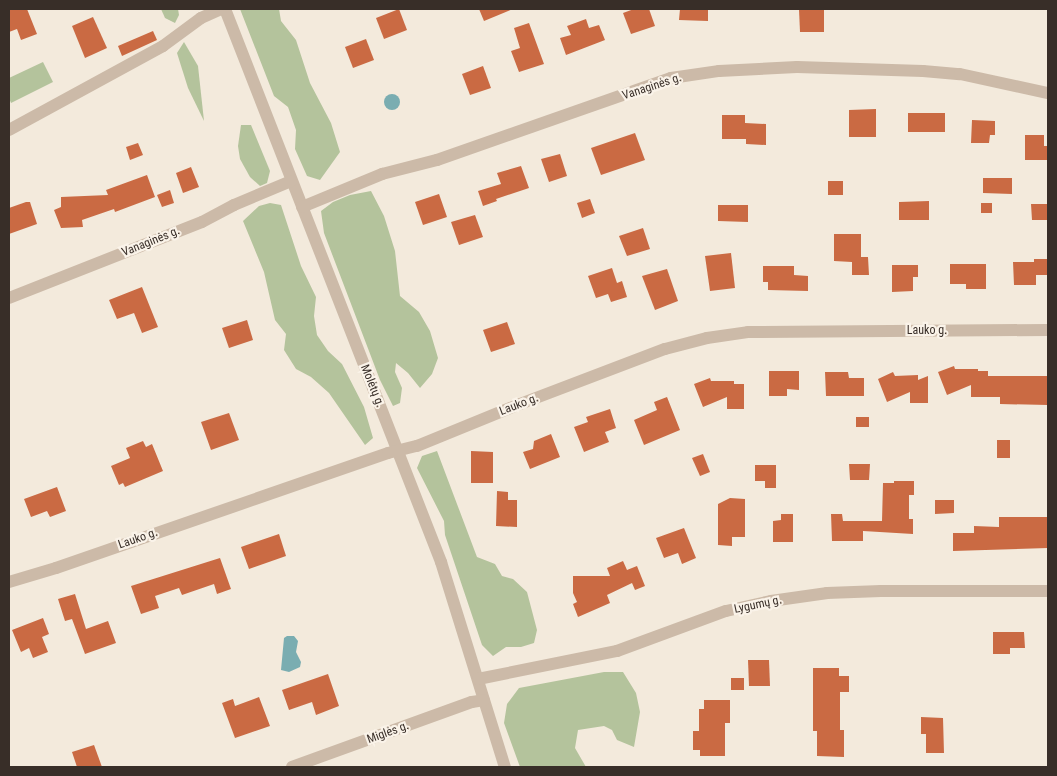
<!DOCTYPE html>
<html>
<head>
<meta charset="utf-8">
<style>
	body { margin:0 }
	#map { position:relative; width:1057px; height:776px; overflow:hidden; background:#f3eadc; font-family:"Roboto Condensed",sans-serif }
	div>[style] { position:absolute }
	[style*='--x'] { left:calc(var(--x)*1px); top:calc(var(--y)*1px); width:calc(var(--w)*1px); rotate:calc(var(--a)*1deg) }
	.green>* { inset:0; background:#b4c39c }
	.water>* { inset:0; background:#7aadb1 }
	.round { border-radius:50% }
	.building>* { inset:0; background:#ca6a43 }
	.street>* { height:12px; margin:-6px; padding:0 6px; transform-origin:6px; border-radius:6px; background:#ccbaa8 }
	span { translate:-50% -50%; white-space:nowrap; text-align:center; line-height:1.15; -webkit-text-stroke:4.5px #faf3e9; paint-order:stroke }
	.street-label { font-size:12px; color:#382e28 }
	.frame { position:absolute; inset:0; border:10px solid #382e28; pointer-events:none }
</style>
</head>
<body>
<div id="map">
	<div class="green">
		<i style="clip-path:polygon(161px 9px,178px 9px,179px 15px,175px 23px,165px 18px)"></i>
		<i style="clip-path:polygon(240px 9px,279px 9px,281px 21px,296px 40px,310px 83px,331px 123px,340px 152px,320px 180px,307px 176px,295px 149px,296px 130px,288px 107px,274px 96px)"></i>
		<i style="clip-path:polygon(184px 42px,198px 66px,204px 121px,188px 88px,177px 53px)"></i>
		<i style="clip-path:polygon(43px 62px,53px 82px,11px 103px,9px 98px,9px 78px)"></i>
		<i style="clip-path:polygon(241px 125px,251px 125px,270px 171px,267px 183px,260px 186px,250px 177px,240px 159px,238px 146px)"></i>
		<i style="clip-path:polygon(371px 191px,384px 216px,395px 251px,400px 296px,419px 312px,430px 331px,438px 358px,432px 374px,420px 388px,408px 373px,396px 363px,395px 372px,402px 388px,400px 403px,393px 406px,380px 380px,324px 233px,321px 211px,333px 202px,350px 195px)"></i>
		<i style="clip-path:polygon(270px 203px,281px 205px,301px 266px,316px 297px,314px 316px,317px 335px,328px 351px,342px 364px,364px 407px,373px 438px,365px 445px,329px 393px,311px 377px,296px 369px,284px 350px,286px 334px,275px 320px,264px 272px,243px 221px,259px 206px)"></i>
		<i style="clip-path:polygon(437px 451px,477px 557px,495px 564px,502px 576px,513px 579px,527px 592px,537px 630px,534px 643px,521px 647px,506px 647px,493px 656px,482px 645px,445px 535px,444px 521px,417px 468px,422px 456px)"></i>
		<i style="clip-path:polygon(604px 672px,623px 672px,636px 693px,640px 712px,634px 747px,617px 740px,612px 730px,604px 726px,578px 730px,575px 748px,586px 767px,520px 767px,504px 723px,507px 704px,519px 688px)"></i>
	</div>
	<div class="water">
		<i class="round" style="left:384px;top:94px;width:16px;height:16px"></i>
		<i style="clip-path:polygon(287px 636px,294px 636px,298px 641px,296px 652px,301px 662px,300px 667px,289px 672px,281px 670px,284px 638px)"></i>
	</div>
	<div class="building">
		<i style="clip-path:polygon(9px 9px,27px 9px,37px 34px,21px 40px,17px 29px,9px 32px)"></i>
		<i style="clip-path:polygon(399px 9px,407px 30px,384px 39px,376px 18px)"></i>
		<i style="clip-path:polygon(479px 9px,513px 9px,484px 21px)"></i>
		<i style="clip-path:polygon(634px 9px,649px 9px,655px 26px,631px 34px,623px 13px)"></i>
		<i style="clip-path:polygon(680px 9px,708px 9px,708px 21px,679px 20px)"></i>
		<i style="clip-path:polygon(799px 9px,824px 9px,824px 32px,800px 32px)"></i>
		<i style="clip-path:polygon(93px 17px,107px 48px,85px 58px,72px 26px)"></i>
		<i style="clip-path:polygon(586px 19px,589px 28px,599px 25px,605px 40px,566px 55px,560px 38px,571px 35px,567px 26px)"></i>
		<i style="clip-path:polygon(529px 23px,544px 64px,519px 72px,511px 51px,520px 48px,514px 28px)"></i>
		<i style="clip-path:polygon(153px 31px,157px 40px,122px 56px,118px 46px)"></i>
		<i style="clip-path:polygon(366px 39px,374px 60px,353px 68px,345px 47px)"></i>
		<i style="clip-path:polygon(483px 66px,491px 88px,470px 95px,462px 74px)"></i>
		<i style="clip-path:polygon(876px 109px,876px 137px,849px 137px,849px 110px)"></i>
		<i style="clip-path:polygon(908px 113px,945px 113px,945px 132px,908px 132px)"></i>
		<i style="clip-path:polygon(722px 115px,745px 115px,745px 123px,766px 124px,766px 145px,746px 144px,746px 139px,722px 139px)"></i>
		<i style="clip-path:polygon(972px 120px,995px 121px,995px 135px,990px 135px,989px 143px,971px 143px)"></i>
		<i style="clip-path:polygon(635px 133px,645px 160px,601px 175px,591px 148px)"></i>
		<i style="clip-path:polygon(1025px 135px,1044px 135px,1044px 146px,1048px 146px,1048px 160px,1025px 160px)"></i>
		<i style="clip-path:polygon(138px 143px,143px 155px,130px 160px,126px 147px)"></i>
		<i style="clip-path:polygon(560px 154px,567px 176px,549px 182px,541px 159px)"></i>
		<i style="clip-path:polygon(521px 166px,529px 188px,496px 199px,497px 201px,483px 206px,478px 191px,501px 184px,497px 173px)"></i>
		<i style="clip-path:polygon(191px 167px,199px 187px,183px 193px,176px 173px)"></i>
		<i style="clip-path:polygon(147px 175px,155px 197px,115px 212px,114px 209px,82px 220px,83px 227px,61px 228px,54px 210px,61px 207px,61px 197px,108px 195px,106px 190px)"></i>
		<i style="clip-path:polygon(983px 178px,1012px 178px,1012px 194px,983px 193px)"></i>
		<i style="clip-path:polygon(828px 181px,843px 181px,843px 195px,828px 195px)"></i>
		<i style="clip-path:polygon(170px 190px,174px 203px,162px 207px,157px 195px)"></i>
		<i style="clip-path:polygon(439px 194px,447px 217px,423px 225px,415px 202px)"></i>
		<i style="clip-path:polygon(590px 199px,595px 213px,582px 218px,577px 203px)"></i>
		<i style="clip-path:polygon(929px 201px,929px 220px,899px 220px,899px 202px)"></i>
		<i style="clip-path:polygon(26px 202px,30px 202px,37px 224px,9px 234px,9px 208px)"></i>
		<i style="clip-path:polygon(981px 203px,992px 203px,992px 213px,981px 213px)"></i>
		<i style="clip-path:polygon(1031px 204px,1048px 204px,1048px 220px,1032px 220px)"></i>
		<i style="clip-path:polygon(718px 205px,748px 205px,748px 222px,718px 221px)"></i>
		<i style="clip-path:polygon(475px 215px,483px 237px,459px 245px,451px 222px)"></i>
		<i style="clip-path:polygon(643px 228px,650px 249px,627px 256px,619px 236px)"></i>
		<i style="clip-path:polygon(834px 234px,861px 234px,861px 257px,868px 257px,869px 275px,852px 275px,852px 262px,834px 261px)"></i>
		<i style="clip-path:polygon(731px 253px,735px 288px,710px 291px,705px 256px)"></i>
		<i style="clip-path:polygon(1034px 259px,1048px 259px,1048px 275px,1036px 275px,1036px 285px,1014px 285px,1013px 262px,1034px 262px)"></i>
		<i style="clip-path:polygon(950px 264px,986px 264px,986px 289px,966px 289px,966px 284px,950px 284px)"></i>
		<i style="clip-path:polygon(892px 265px,918px 265px,918px 277px,913px 277px,913px 291px,892px 292px)"></i>
		<i style="clip-path:polygon(763px 266px,794px 266px,794px 275px,808px 276px,808px 291px,768px 290px,768px 282px,763px 282px)"></i>
		<i style="clip-path:polygon(612px 268px,617px 283px,622px 281px,627px 297px,611px 302px,608px 294px,596px 298px,588px 276px)"></i>
		<i style="clip-path:polygon(667px 269px,678px 301px,655px 310px,642px 276px)"></i>
		<i style="clip-path:polygon(142px 287px,158px 327px,142px 333px,134px 313px,117px 319px,109px 300px)"></i>
		<i style="clip-path:polygon(247px 320px,253px 340px,229px 348px,222px 328px)"></i>
		<i style="clip-path:polygon(507px 322px,515px 344px,491px 352px,483px 330px)"></i>
		<i style="clip-path:polygon(954px 366px,955px 369px,978px 369px,978px 371px,988px 371px,988px 376px,1047px 376px,1048px 405px,1000px 404px,1000px 397px,971px 397px,971px 385px,947px 395px,938px 372px)"></i>
		<i style="clip-path:polygon(769px 371px,799px 371px,799px 390px,787px 389px,787px 396px,769px 396px)"></i>
		<i style="clip-path:polygon(825px 372px,848px 372px,849px 378px,864px 378px,864px 396px,826px 396px)"></i>
		<i style="clip-path:polygon(893px 372px,895px 376px,918px 375px,918px 380px,928px 376px,928px 403px,910px 403px,910px 392px,887px 402px,878px 379px)"></i>
		<i style="clip-path:polygon(710px 378px,711px 381px,734px 381px,734px 384px,744px 384px,744px 409px,727px 409px,727px 397px,703px 407px,694px 384px)"></i>
		<i style="clip-path:polygon(667px 397px,680px 430px,644px 445px,634px 420px,657px 410px,654px 402px)"></i>
		<i style="clip-path:polygon(610px 409px,616px 428px,605px 432px,609px 442px,584px 452px,574px 427px,588px 422px,586px 417px)"></i>
		<i style="clip-path:polygon(229px 413px,239px 440px,211px 450px,201px 422px)"></i>
		<i style="clip-path:polygon(856px 417px,869px 417px,869px 427px,856px 427px)"></i>
		<i style="clip-path:polygon(551px 434px,560px 457px,530px 469px,523px 452px,533px 449px,534px 441px)"></i>
		<i style="clip-path:polygon(997px 440px,1010px 440px,1010px 458px,997px 458px)"></i>
		<i style="clip-path:polygon(143px 441px,146px 447px,152px 444px,163px 471px,125px 487px,123px 483px,119px 485px,111px 466px,130px 458px,126px 448px)"></i>
		<i style="clip-path:polygon(471px 451px,493px 452px,493px 483px,471px 483px)"></i>
		<i style="clip-path:polygon(703px 454px,710px 472px,700px 476px,692px 458px)"></i>
		<i style="clip-path:polygon(849px 464px,870px 464px,869px 480px,850px 480px)"></i>
		<i style="clip-path:polygon(755px 465px,776px 465px,776px 488px,765px 488px,765px 481px,755px 481px)"></i>
		<i style="clip-path:polygon(894px 481px,914px 481px,914px 495px,909px 495px,909px 519px,913px 519px,913px 534px,863px 531px,863px 541px,832px 541px,831px 514px,842px 514px,843px 521px,882px 521px,883px 483px,894px 483px)"></i>
		<i style="clip-path:polygon(57px 487px,66px 511px,50px 517px,47px 511px,31px 517px,24px 499px)"></i>
		<i style="clip-path:polygon(497px 491px,508px 492px,508px 500px,517px 500px,517px 527px,496px 526px)"></i>
		<i style="clip-path:polygon(730px 498px,745px 499px,745px 537px,732px 537px,732px 546px,718px 545px,718px 504px)"></i>
		<i style="clip-path:polygon(935px 500px,954px 500px,954px 513px,935px 514px)"></i>
		<i style="clip-path:polygon(781px 514px,793px 514px,793px 542px,773px 542px,773px 521px,781px 520px)"></i>
		<i style="clip-path:polygon(999px 517px,1048px 517px,1048px 548px,953px 551px,953px 533px,974px 533px,974px 526px,999px 527px)"></i>
		<i style="clip-path:polygon(684px 528px,696px 558px,682px 564px,678px 553px,664px 558px,656px 538px)"></i>
		<i style="clip-path:polygon(279px 534px,286px 556px,249px 569px,241px 547px)"></i>
		<i style="clip-path:polygon(220px 558px,231px 589px,217px 594px,214px 584px,182px 595px,179px 588px,155px 596px,159px 608px,141px 614px,131px 586px)"></i>
		<i style="clip-path:polygon(623px 561px,627px 570px,637px 566px,645px 586px,635px 590px,632px 583px,607px 595px,610px 603px,578px 617px,573px 604px,577px 602px,573px 593px,573px 576px,610px 576px,607px 568px)"></i>
		<i style="clip-path:polygon(75px 594px,86px 629px,108px 621px,116px 643px,85px 654px,72px 619px,65px 621px,58px 599px)"></i>
		<i style="clip-path:polygon(43px 618px,49px 634px,42px 637px,48px 652px,33px 658px,29px 648px,21px 652px,12px 630px)"></i>
		<i style="clip-path:polygon(993px 632px,1024px 632px,1025px 648px,1010px 648px,1010px 654px,993px 654px)"></i>
		<i style="clip-path:polygon(748px 660px,769px 660px,770px 686px,749px 686px)"></i>
		<i style="clip-path:polygon(813px 668px,839px 668px,839px 676px,849px 676px,849px 692px,840px 692px,840px 730px,844px 730px,844px 757px,817px 756px,817px 731px,813px 731px)"></i>
		<i style="clip-path:polygon(328px 674px,339px 706px,316px 715px,312px 702px,289px 710px,282px 690px)"></i>
		<i style="clip-path:polygon(731px 678px,744px 678px,744px 690px,731px 690px)"></i>
		<i style="clip-path:polygon(259px 697px,270px 726px,235px 738px,222px 703px,233px 699px,235px 706px)"></i>
		<i style="clip-path:polygon(704px 700px,730px 700px,730px 723px,725px 723px,725px 756px,700px 756px,700px 750px,693px 750px,693px 731px,699px 731px,699px 709px,704px 709px)"></i>
		<i style="clip-path:polygon(921px 717px,943px 718px,944px 753px,926px 753px,926px 734px,921px 734px)"></i>
		<i style="clip-path:polygon(94px 745px,102px 767px,77px 767px,72px 752px)"></i>
	</div>
	<div class="street">
		<i style="--x:225;--y:9;--w:594;--a:68.66"></i>
		<i style="--x:441;--y:562;--w:215;--a:72.7"></i>
		<i style="--x:9;--y:130;--w:175;--a:-28.6"></i>
		<i style="--x:163;--y:46;--w:47;--a:-36.4"></i>
		<i style="--x:201;--y:18;--w:22;--a:-24"></i>
		<i style="--x:302;--y:207;--w:87;--a:-22.4"></i>
		<i style="--x:382;--y:174;--w:57;--a:-14.3"></i>
		<i style="--x:437;--y:160;--w:248;--a:-19.3"></i>
		<i style="--x:671;--y:78;--w:49;--a:-8.3"></i>
		<i style="--x:719;--y:71;--w:78;--a:-2.9"></i>
		<i style="--x:797;--y:67;--w:126;--a:1.8"></i>
		<i style="--x:923;--y:71;--w:37;--a:5"></i>
		<i style="--x:960;--y:74;--w:90;--a:12.2"></i>
		<i style="--x:9;--y:298;--w:207;--a:-21.5"></i>
		<i style="--x:202;--y:222;--w:36;--a:-28"></i>
		<i style="--x:234;--y:205;--w:62;--a:-22.8"></i>
		<i style="--x:9;--y:582;--w:49;--a:-16.6"></i>
		<i style="--x:56;--y:568;--w:351;--a:-19.1"></i>
		<i style="--x:388;--y:453;--w:30;--a:-14"></i>
		<i style="--x:417;--y:446;--w:111;--a:-22.2"></i>
		<i style="--x:520;--y:404;--w:155;--a:-20.8"></i>
		<i style="--x:665;--y:349;--w:43;--a:-14.7"></i>
		<i style="--x:707;--y:338;--w:41;--a:-8.3"></i>
		<i style="--x:748;--y:332;--w:300;--a:-0.4"></i>
		<i style="--x:478;--y:679;--w:142;--a:-11.4"></i>
		<i style="--x:617;--y:651;--w:116;--a:-20.2"></i>
		<i style="--x:726;--y:611;--w:46;--a:-12.5"></i>
		<i style="--x:771;--y:601;--w:57;--a:-8.1"></i>
		<i style="--x:827;--y:593;--w:54;--a:-2.1"></i>
		<i style="--x:881;--y:591;--w:167;--a:0"></i>
		<i style="--x:292;--y:767;--w:191;--a:-19.9"></i>
		<i style="--x:472;--y:702;--w:12;--a:-9"></i>
	</div>
	<div class="street-label">
		<span style="left:652px;top:87px;rotate:-18deg">Vanaginės g.</span>
		<span style="left:151px;top:242px;rotate:-22deg">Vanaginės g.</span>
		<span style="left:927px;top:331px">Lauko g.</span>
		<span style="left:372px;top:386px;rotate:68deg">Molėtų g.</span>
		<span style="left:519px;top:405px;rotate:-21deg">Lauko g.</span>
		<span style="left:138px;top:539px;rotate:-19deg">Lauko g.</span>
		<span style="left:758px;top:605px;rotate:-12deg">Lygumų g.</span>
		<span style="left:388px;top:733px;rotate:-20deg">Miglės g.</span>
	</div>
	<div class="frame"></div>
</div>
</body>
</html>
